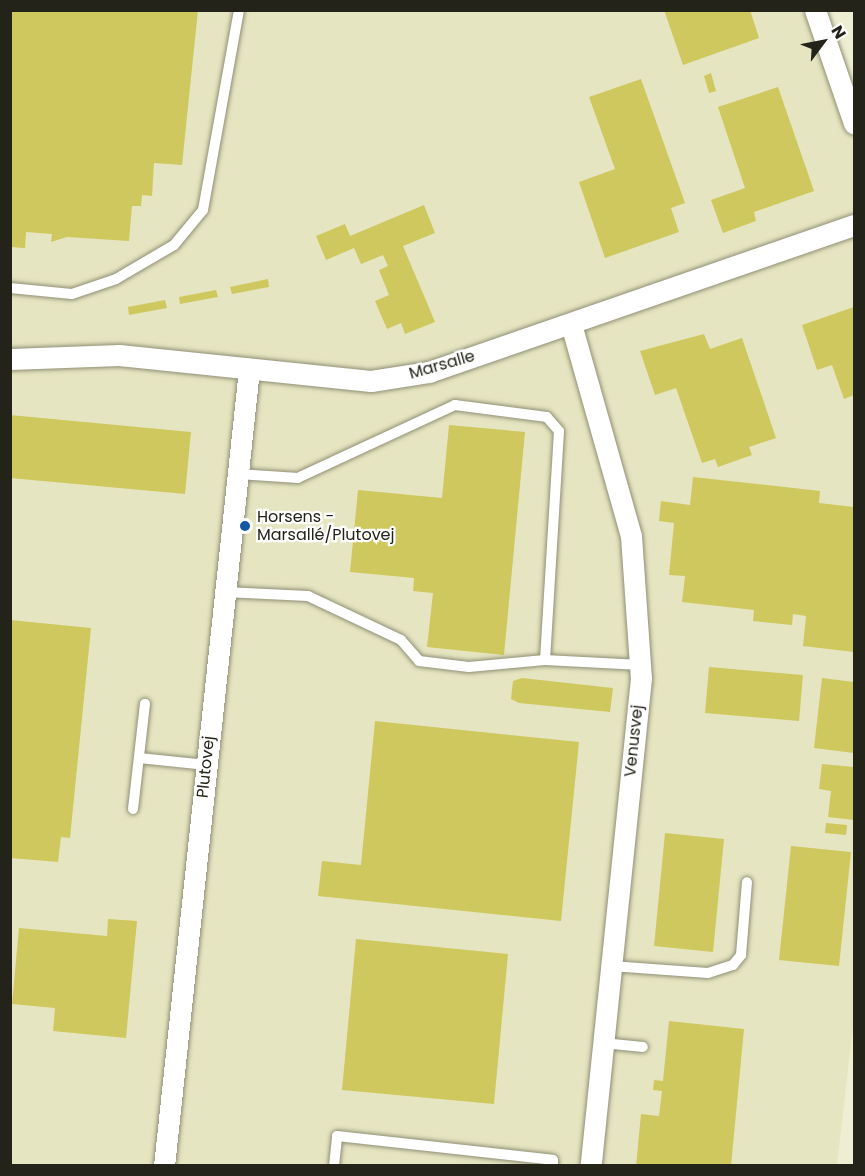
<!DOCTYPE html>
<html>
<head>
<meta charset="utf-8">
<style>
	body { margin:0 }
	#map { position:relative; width:865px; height:1176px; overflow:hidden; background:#eeeed2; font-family:Poppins,sans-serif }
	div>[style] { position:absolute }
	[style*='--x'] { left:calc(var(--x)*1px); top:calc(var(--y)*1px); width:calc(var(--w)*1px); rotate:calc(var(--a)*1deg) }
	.built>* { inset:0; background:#e6e5c1 }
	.building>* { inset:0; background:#cec85e }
	.roads { filter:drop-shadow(0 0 2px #908f76) drop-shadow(0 0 2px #908f76) }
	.lane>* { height:10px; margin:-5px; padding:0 5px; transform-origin:5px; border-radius:5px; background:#fff }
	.street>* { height:21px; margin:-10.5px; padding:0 10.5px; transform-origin:10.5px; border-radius:10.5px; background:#fff }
	.dots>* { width:16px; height:16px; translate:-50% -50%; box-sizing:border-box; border:3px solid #fff; border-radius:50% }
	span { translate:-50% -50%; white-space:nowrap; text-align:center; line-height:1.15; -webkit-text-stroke:4.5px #fff; paint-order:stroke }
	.street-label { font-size:16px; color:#232319 }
	.poi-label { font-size:16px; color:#232319 }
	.left { translate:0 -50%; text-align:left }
	.frame { position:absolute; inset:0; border:12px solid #232319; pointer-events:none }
	.north { position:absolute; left:793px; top:12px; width:60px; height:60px; -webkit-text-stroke:4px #fff; paint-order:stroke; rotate:58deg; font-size:16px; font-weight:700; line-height:24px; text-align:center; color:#232319 }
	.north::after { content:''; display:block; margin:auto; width:21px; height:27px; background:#232319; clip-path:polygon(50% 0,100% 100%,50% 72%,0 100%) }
</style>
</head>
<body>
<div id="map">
	<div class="built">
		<i style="clip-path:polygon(10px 11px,827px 11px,854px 90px,854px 1017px,837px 1165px,11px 1165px)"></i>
	</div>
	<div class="building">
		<i style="clip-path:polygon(10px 10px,198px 10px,182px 165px,154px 163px,152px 196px,142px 195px,141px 206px,132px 206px,129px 241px,67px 237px,51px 242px,52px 234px,26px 232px,25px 248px,10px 247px)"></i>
		<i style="clip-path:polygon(664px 10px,750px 10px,759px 38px,683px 65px)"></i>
		<i style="clip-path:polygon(711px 73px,716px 91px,709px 93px,704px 76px)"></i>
		<i style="clip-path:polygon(641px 79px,685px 203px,671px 208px,679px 232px,605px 258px,579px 182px,615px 169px,589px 97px)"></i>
		<i style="clip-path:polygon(778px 87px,814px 191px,754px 212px,756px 221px,723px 233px,711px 200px,745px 188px,718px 107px)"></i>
		<i style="clip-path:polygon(424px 205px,435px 233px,403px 246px,435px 322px,405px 334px,401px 323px,387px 329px,375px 301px,389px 295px,379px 270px,388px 266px,383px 255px,361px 264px,354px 248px,326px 260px,316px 236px,345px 224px,350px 236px)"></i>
		<i style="clip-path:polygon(268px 279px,269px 287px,232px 294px,230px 287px)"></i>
		<i style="clip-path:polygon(216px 290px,218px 297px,180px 304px,179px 297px)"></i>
		<i style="clip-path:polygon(165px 300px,167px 308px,129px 315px,128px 307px)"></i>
		<i style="clip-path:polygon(854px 307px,854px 395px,844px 399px,832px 365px,817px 370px,802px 325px)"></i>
		<i style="clip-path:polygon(704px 334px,710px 349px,742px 338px,776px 438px,749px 447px,752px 455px,718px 467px,715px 459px,702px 463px,676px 388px,655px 395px,640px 351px)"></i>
		<i style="clip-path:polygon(10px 415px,191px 432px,185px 494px,10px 478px)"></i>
		<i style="clip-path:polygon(449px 425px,525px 432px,504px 655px,427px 647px,433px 593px,413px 591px,414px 578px,350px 572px,358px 490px,442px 498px)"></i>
		<i style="clip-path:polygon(693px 477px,820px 491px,819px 503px,854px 507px,854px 652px,803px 646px,806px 616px,793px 614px,792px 625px,753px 621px,754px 610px,682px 602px,685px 576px,669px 575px,674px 523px,659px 521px,661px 501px,690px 505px)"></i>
		<i style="clip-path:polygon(10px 620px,91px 628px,70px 838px,61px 837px,58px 862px,10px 858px)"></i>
		<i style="clip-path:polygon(709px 667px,803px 675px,799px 721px,705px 713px)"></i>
		<i style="clip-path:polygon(522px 678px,613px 688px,610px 712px,519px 703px,511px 699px,513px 681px)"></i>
		<i style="clip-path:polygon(822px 678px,854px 682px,854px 753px,814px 748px)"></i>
		<i style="clip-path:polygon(375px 721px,579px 742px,561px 921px,318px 896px,322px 861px,361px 865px)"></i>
		<i style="clip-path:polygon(822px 764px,854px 767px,854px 820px,828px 817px,831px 791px,819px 789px)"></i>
		<i style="clip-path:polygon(826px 823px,847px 825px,846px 835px,825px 833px)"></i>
		<i style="clip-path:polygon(665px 833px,724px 839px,713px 952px,654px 946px)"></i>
		<i style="clip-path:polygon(791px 846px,851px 852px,839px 966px,779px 960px)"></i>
		<i style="clip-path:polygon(108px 919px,137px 921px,126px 1038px,53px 1031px,55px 1008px,12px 1004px,19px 928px,107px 936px)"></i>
		<i style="clip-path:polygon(356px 939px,508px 954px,494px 1104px,342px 1090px)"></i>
		<i style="clip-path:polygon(669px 1021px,744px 1029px,731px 1166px,636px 1166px,641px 1114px,659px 1116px,662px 1091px,653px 1090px,654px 1080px,663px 1081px)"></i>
	</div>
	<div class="roads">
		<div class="lane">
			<i style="--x:10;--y:288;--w:62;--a:5.5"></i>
			<i style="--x:72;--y:294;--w:46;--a:-18.8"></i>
			<i style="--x:116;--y:279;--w:67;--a:-30.4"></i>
			<i style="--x:174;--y:245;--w:45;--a:-50.4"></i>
			<i style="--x:203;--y:210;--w:203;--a:-79.8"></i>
			<i style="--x:225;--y:592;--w:83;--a:2.8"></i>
			<i style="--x:308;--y:596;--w:103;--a:25.3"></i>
			<i style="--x:401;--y:640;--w:28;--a:49"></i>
			<i style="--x:419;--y:661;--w:50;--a:6.8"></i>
			<i style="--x:469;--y:667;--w:76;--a:-5.3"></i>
			<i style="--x:545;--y:660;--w:229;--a:-86.5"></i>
			<i style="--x:559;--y:431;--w:18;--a:-131"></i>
			<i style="--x:547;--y:417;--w:93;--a:-172.6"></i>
			<i style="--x:455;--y:405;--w:173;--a:155.1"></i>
			<i style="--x:298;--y:478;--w:60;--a:-176.2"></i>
			<i style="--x:545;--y:660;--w:96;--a:3"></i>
			<i style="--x:139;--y:758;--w:68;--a:5.9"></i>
			<i style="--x:133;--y:809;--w:106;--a:-83.5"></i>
			<i style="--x:611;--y:966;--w:97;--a:4.1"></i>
			<i style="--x:708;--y:973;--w:26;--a:-18"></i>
			<i style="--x:733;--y:965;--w:13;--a:-51"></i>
			<i style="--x:741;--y:955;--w:73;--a:-85.3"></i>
			<i style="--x:603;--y:1043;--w:40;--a:5.7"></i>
			<i style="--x:334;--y:1166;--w:30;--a:-84"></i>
			<i style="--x:337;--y:1136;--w:217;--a:6.3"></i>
			<i style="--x:553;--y:1160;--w:6;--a:90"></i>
		</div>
		<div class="street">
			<i style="--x:815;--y:10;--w:120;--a:71"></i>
			<i style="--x:571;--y:324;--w:220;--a:74.2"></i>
			<i style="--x:631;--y:536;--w:142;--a:86"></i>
			<i style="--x:641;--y:678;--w:491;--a:95.9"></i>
			<i style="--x:10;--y:359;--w:109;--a:-2.1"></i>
			<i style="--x:119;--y:355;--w:253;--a:5.9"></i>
			<i style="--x:371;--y:381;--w:59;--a:-8.8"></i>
			<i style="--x:429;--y:372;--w:450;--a:-19.1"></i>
			<i style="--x:164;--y:1166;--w:802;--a:-83.91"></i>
		</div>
	</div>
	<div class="dots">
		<i style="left:245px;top:526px;background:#1256a6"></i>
	</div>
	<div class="street-label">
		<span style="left:442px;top:365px;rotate:-16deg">Marsalle</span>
		<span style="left:634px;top:741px;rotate:-84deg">Venusvej</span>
		<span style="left:206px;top:767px;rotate:-84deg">Plutovej</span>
	</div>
	<div class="poi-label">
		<span class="left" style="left:257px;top:526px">Horsens -<br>Marsallé/Plutovej</span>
	</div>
	<div class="frame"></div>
	<div class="north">N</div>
</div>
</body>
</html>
